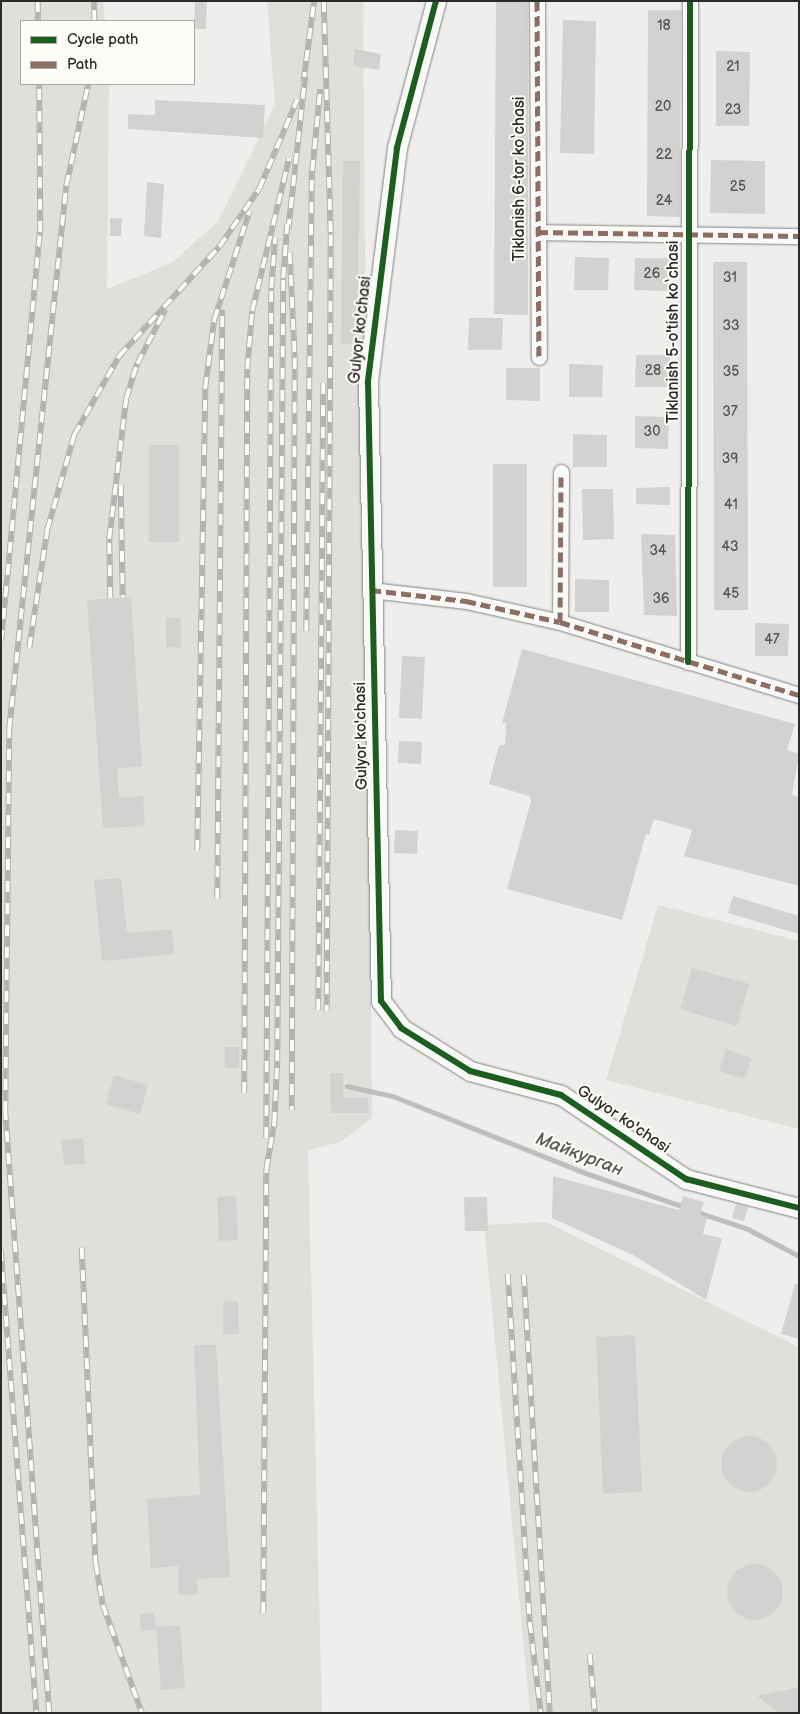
<!DOCTYPE html>
<html>
<head>
<meta charset="utf-8">
<style>
	body { margin:0 }
	#map { position:relative; width:800px; height:1714px; overflow:hidden; background:#efeeec; font-family:"Balsamiq Sans",sans-serif }
	div>[style] { position:absolute }
	[style*='--x'] { left:calc(var(--x)*1px); top:calc(var(--y)*1px); width:calc(var(--w)*1px); rotate:calc(var(--a)*1deg) }
	.built>* { inset:0; background:#dfdfdc }
	.stream>* { height:4.5px; margin:-2.25px; padding:0 2.25px; transform-origin:2.25px; border-radius:2.25px; background:#bfbebc }
	.building>* { inset:0; background:#d2d2d0 }
	.round { border-radius:50% }
	.roads { filter:drop-shadow(0 0 1px #838382) drop-shadow(0 0 1px #838382) }
	.minor>* { height:15px; margin:-7.5px; padding:0 7.5px; transform-origin:7.5px; border-radius:7.5px; background:#f9f9f7 }
	.tertiary>* { height:19px; margin:-9.5px; padding:0 9.5px; transform-origin:9.5px; border-radius:9.5px; background:#f9f9f7 }
	.rail>* { height:5.5px; margin-top:-2.75px; transform-origin:0; background:repeating-linear-gradient(90deg,#fdfcf7 0 11px,#b3b2b0 0 22px); box-sizing:border-box; border-block:1px solid #b3b2b0 }
	.quiet>* { height:5px; margin-top:-2.5px; transform-origin:0; background:repeating-linear-gradient(90deg,#8d6e63 0 10px,transparent 0 15px) }
	.cycleway>* { height:6px; margin:-3px; padding:0 3px; transform-origin:3px; border-radius:3px; background:#1b5e20 }
	span { translate:-50% -50%; white-space:nowrap; text-align:center; line-height:1.15; -webkit-text-stroke:4px #fdfcf7; paint-order:stroke }
	.number-label { font-size:14px; color:#555554 }
	.number-label span { -webkit-text-stroke-width:0 }
	.street-label { font-size:16px; color:#2b2b2b }
	.water-label { font-size:18px; color:#575756; font-style:italic }
	.frame { position:absolute; inset:0; border:2px solid #2b2b2b; pointer-events:none }
	.legend { position:absolute; left:20px; top:20px; width:175px; height:65px; box-sizing:border-box; background:#fdfcf7; border:1px solid #a9a8a5; margin:0; padding:6px 9px; list-style:none; font-size:15px; color:#2b2b2b }
	.legend li { display:flex; align-items:center; gap:10px; height:25px }
	.legend b { width:25px; border:1px solid #a9a8a5 }
</style>
</head>
<body>
<div id="map">
	<div class="built">
		<i style="clip-path:polygon(1px 1px,103px 1px,105px 21px,21px 21px,21px 84px,109px 84px,107px 289px,173px 262px,218px 221px,275px 105px,267px 1px,363px 1px,372px 1118px,341px 1142px,308px 1150px,322px 1713px,1px 1713px)"></i>
		<i style="clip-path:polygon(658px 905px,799px 941px,799px 1129px,606px 1080px)"></i>
		<i style="clip-path:polygon(546px 1222px,799px 1347px,799px 1713px,530px 1713px,484px 1225px)"></i>
	</div>
	<div class="stream">
		<i style="--x:347;--y:1086;--w:47;--a:12.3"></i>
		<i style="--x:393;--y:1096;--w:210;--a:21.8"></i>
		<i style="--x:588;--y:1174;--w:102;--a:18.8"></i>
		<i style="--x:697;--y:1212;--w:54;--a:18.4"></i>
		<i style="--x:748;--y:1229;--w:58;--a:27.9"></i>
	</div>
	<div class="building">
		<i style="clip-path:polygon(195px 1px,207px 1px,206px 29px,194px 29px)"></i>
		<i style="clip-path:polygon(496px 1px,528px 1px,528px 315px,494px 314px)"></i>
		<i style="clip-path:polygon(648px 10px,681px 10px,680px 217px,647px 216px)"></i>
		<i style="clip-path:polygon(563px 20px,596px 21px,594px 154px,560px 153px)"></i>
		<i style="clip-path:polygon(355px 49px,381px 54px,379px 70px,353px 66px)"></i>
		<i style="clip-path:polygon(716px 51px,750px 52px,749px 126px,716px 126px)"></i>
		<i style="clip-path:polygon(155px 100px,265px 105px,263px 138px,128px 129px,128px 114px,155px 115px)"></i>
		<i style="clip-path:polygon(711px 160px,765px 161px,765px 214px,710px 213px)"></i>
		<i style="clip-path:polygon(343px 161px,360px 161px,357px 344px,341px 344px)"></i>
		<i style="clip-path:polygon(147px 182px,164px 184px,161px 238px,144px 236px)"></i>
		<i style="clip-path:polygon(110px 218px,122px 218px,121px 236px,110px 236px)"></i>
		<i style="clip-path:polygon(575px 257px,609px 258px,608px 290px,574px 290px)"></i>
		<i style="clip-path:polygon(635px 258px,669px 258px,668px 291px,634px 290px)"></i>
		<i style="clip-path:polygon(713px 262px,747px 262px,748px 610px,714px 610px)"></i>
		<i style="clip-path:polygon(469px 318px,503px 318px,502px 350px,468px 350px)"></i>
		<i style="clip-path:polygon(636px 355px,670px 355px,669px 387px,635px 387px)"></i>
		<i style="clip-path:polygon(569px 364px,603px 365px,602px 397px,569px 397px)"></i>
		<i style="clip-path:polygon(506px 368px,540px 368px,540px 401px,506px 400px)"></i>
		<i style="clip-path:polygon(635px 416px,669px 417px,668px 449px,635px 448px)"></i>
		<i style="clip-path:polygon(573px 434px,607px 435px,607px 467px,573px 467px)"></i>
		<i style="clip-path:polygon(149px 445px,179px 445px,179px 542px,149px 542px)"></i>
		<i style="clip-path:polygon(493px 464px,527px 464px,527px 587px,493px 587px)"></i>
		<i style="clip-path:polygon(670px 487px,670px 505px,636px 504px,636px 488px)"></i>
		<i style="clip-path:polygon(582px 489px,613px 489px,614px 539px,583px 540px)"></i>
		<i style="clip-path:polygon(641px 534px,675px 535px,677px 616px,644px 615px)"></i>
		<i style="clip-path:polygon(575px 579px,609px 580px,609px 612px,575px 612px)"></i>
		<i style="clip-path:polygon(131px 597px,142px 767px,117px 768px,119px 798px,143px 796px,145px 826px,103px 828px,87px 600px)"></i>
		<i style="clip-path:polygon(166px 618px,181px 618px,181px 648px,166px 647px)"></i>
		<i style="clip-path:polygon(755px 623px,789px 624px,788px 656px,755px 656px)"></i>
		<i style="clip-path:polygon(522px 649px,795px 724px,787px 750px,799px 754px,792px 795px,799px 797px,799px 886px,684px 856px,692px 830px,654px 819px,649px 835px,646px 834px,622px 920px,507px 889px,531px 801px,529px 796px,489px 784px,499px 745px,505px 745px,506px 723px,502px 723px)"></i>
		<i style="clip-path:polygon(402px 656px,425px 657px,422px 719px,399px 718px)"></i>
		<i style="clip-path:polygon(399px 741px,422px 742px,421px 764px,398px 763px)"></i>
		<i style="clip-path:polygon(395px 830px,418px 831px,417px 854px,394px 853px)"></i>
		<i style="clip-path:polygon(121px 878px,127px 933px,172px 929px,174px 954px,102px 961px,94px 880px)"></i>
		<i style="clip-path:polygon(733px 896px,799px 916px,799px 934px,728px 913px)"></i>
		<i style="clip-path:polygon(692px 968px,749px 984px,737px 1026px,680px 1009px)"></i>
		<i style="clip-path:polygon(225px 1047px,239px 1047px,239px 1068px,225px 1068px)"></i>
		<i style="clip-path:polygon(726px 1049px,752px 1058px,745px 1079px,719px 1071px)"></i>
		<i style="clip-path:polygon(330px 1073px,343px 1073px,343px 1098px,368px 1098px,369px 1113px,331px 1113px)"></i>
		<i style="clip-path:polygon(114px 1075px,148px 1085px,140px 1114px,106px 1104px)"></i>
		<i style="clip-path:polygon(83px 1138px,85px 1164px,64px 1165px,61px 1140px)"></i>
		<i style="clip-path:polygon(553px 1176px,679px 1210px,683px 1196px,704px 1202px,700px 1215px,707px 1217px,703px 1234px,722px 1238px,706px 1300px,633px 1255px,552px 1218px)"></i>
		<i style="clip-path:polygon(236px 1196px,238px 1240px,219px 1241px,217px 1197px)"></i>
		<i style="clip-path:polygon(464px 1197px,487px 1197px,488px 1231px,465px 1231px)"></i>
		<i style="clip-path:polygon(736px 1204px,748px 1207px,744px 1221px,732px 1218px)"></i>
		<i style="clip-path:polygon(795px 1284px,799px 1284px,799px 1339px,781px 1334px)"></i>
		<i style="clip-path:polygon(238px 1301px,239px 1334px,223px 1334px,223px 1302px)"></i>
		<i style="clip-path:polygon(635px 1335px,642px 1492px,603px 1494px,596px 1337px)"></i>
		<i style="clip-path:polygon(194px 1345px,216px 1345px,230px 1577px,197px 1579px,198px 1594px,179px 1595px,178px 1566px,151px 1568px,147px 1499px,200px 1495px)"></i>
		<i class="round" style="left:721px;top:1436px;width:56px;height:56px"></i>
		<i class="round" style="left:727px;top:1564px;width:56px;height:56px"></i>
		<i style="clip-path:polygon(154px 1613px,156px 1630px,141px 1631px,140px 1614px)"></i>
		<i style="clip-path:polygon(180px 1625px,185px 1688px,161px 1690px,156px 1627px)"></i>
		<i style="clip-path:polygon(799px 1687px,799px 1713px,780px 1713px,757px 1696px)"></i>
	</div>
	<div class="roads">
		<div class="minor">
			<i style="--x:537;--y:1;--w:356;--a:89.7"></i>
			<i style="--x:538;--y:232;--w:261;--a:0.9"></i>
			<i style="--x:371;--y:590;--w:96;--a:6.6"></i>
			<i style="--x:466;--y:601;--w:96;--a:12.6"></i>
			<i style="--x:560;--y:622;--w:250;--a:17"></i>
			<i style="--x:560;--y:622;--w:150;--a:-89.6"></i>
			<i style="--x:688;--y:662;--w:661;--a:-89.83"></i>
		</div>
		<div class="tertiary">
			<i style="--x:436;--y:1;--w:152;--a:104.9"></i>
			<i style="--x:397;--y:148;--w:236;--a:97.1"></i>
			<i style="--x:368;--y:382;--w:619;--a:88.8"></i>
			<i style="--x:381;--y:1001;--w:34;--a:53"></i>
			<i style="--x:401;--y:1028;--w:81;--a:31.9"></i>
			<i style="--x:470;--y:1071;--w:94;--a:14.8"></i>
			<i style="--x:561;--y:1095;--w:151;--a:33.9"></i>
			<i style="--x:686;--y:1179;--w:117;--a:14.4"></i>
		</div>
	</div>
	<div class="rail">
		<i style="--x:38;--y:1;--w:20;--a:90"></i>
		<i style="--x:324;--y:1;--w:234;--a:88.3"></i>
		<i style="--x:331;--y:235;--w:776;--a:90.3"></i>
		<i style="--x:94;--y:21;--w:20;--a:-90"></i>
		<i style="--x:303;--y:83;--w:83;--a:-82.4"></i>
		<i style="--x:288;--y:230;--w:154;--a:-83.7"></i>
		<i style="--x:290;--y:253;--w:105;--a:87.3"></i>
		<i style="--x:295;--y:358;--w:752;--a:90.23"></i>
		<i style="--x:121;--y:485;--w:112;--a:89"></i>
		<i style="--x:110;--y:598;--w:59;--a:-91"></i>
		<i style="--x:109;--y:539;--w:141;--a:-83.1"></i>
		<i style="--x:126;--y:399;--w:37;--a:-73"></i>
		<i style="--x:137;--y:364;--w:61;--a:-62.6"></i>
		<i style="--x:306;--y:631;--w:460;--a:-89.3"></i>
		<i style="--x:312;--y:171;--w:82;--a:-84.4"></i>
		<i style="--x:1;--y:641;--w:411;--a:-84.6"></i>
		<i style="--x:40;--y:232;--w:148;--a:-90.4"></i>
		<i style="--x:29;--y:648;--w:119;--a:-81.3"></i>
		<i style="--x:47;--y:530;--w:99;--a:-74.1"></i>
		<i style="--x:74;--y:435;--w:91;--a:-60.3"></i>
		<i style="--x:119;--y:356;--w:148;--a:-47.5"></i>
		<i style="--x:219;--y:247;--w:70;--a:-55.4"></i>
		<i style="--x:259;--y:189;--w:97;--a:-66.9"></i>
		<i style="--x:197;--y:851;--w:463;--a:-89"></i>
		<i style="--x:205;--y:388;--w:69;--a:-82.5"></i>
		<i style="--x:214;--y:320;--w:114;--a:-72"></i>
		<i style="--x:217;--y:899;--w:589;--a:-89.51"></i>
		<i style="--x:318;--y:1010;--w:627;--a:-89.54"></i>
		<i style="--x:244;--y:1093;--w:724;--a:-89.76"></i>
		<i style="--x:247;--y:369;--w:58;--a:-85.1"></i>
		<i style="--x:252;--y:311;--w:157;--a:-76.4"></i>
		<i style="--x:266;--y:1138;--w:850;--a:-89.66"></i>
		<i style="--x:271;--y:288;--w:50;--a:-85.4"></i>
		<i style="--x:82;--y:1248;--w:316;--a:87.5"></i>
		<i style="--x:96;--y:1564;--w:42;--a:80.3"></i>
		<i style="--x:103;--y:1605;--w:115;--a:70.1"></i>
		<i style="--x:1;--y:1250;--w:464;--a:85.6"></i>
		<i style="--x:508;--y:1274;--w:349;--a:86.4"></i>
		<i style="--x:530;--y:1622;--w:92;--a:83.1"></i>
		<i style="--x:524;--y:1275;--w:439;--a:86.6"></i>
		<i style="--x:263;--y:1613;--w:443;--a:-89.6"></i>
		<i style="--x:266;--y:1170;--w:48;--a:-80.3"></i>
		<i style="--x:274;--y:1123;--w:62;--a:-87.2"></i>
		<i style="--x:277;--y:1061;--w:783;--a:-89.56"></i>
		<i style="--x:283;--y:278;--w:54;--a:-85.8"></i>
		<i style="--x:590;--y:1654;--w:59;--a:85.2"></i>
		<i style="--x:49;--y:1713;--w:603;--a:-94.19"></i>
		<i style="--x:5;--y:1112;--w:383;--a:-89.4"></i>
		<i style="--x:9;--y:729;--w:546;--a:-84.01"></i>
		<i style="--x:66;--y:186;--w:104;--a:-77.8"></i>
	</div>
	<div class="quiet">
		<i style="--x:537;--y:1;--w:356;--a:89.7"></i>
		<i style="--x:538;--y:232;--w:261;--a:0.9"></i>
		<i style="--x:371;--y:590;--w:96;--a:6.6"></i>
		<i style="--x:466;--y:601;--w:96;--a:12.6"></i>
		<i style="--x:560;--y:622;--w:250;--a:17"></i>
		<i style="--x:560;--y:622;--w:150;--a:-89.6"></i>
	</div>
	<div class="cycleway">
		<i style="--x:436;--y:1;--w:152;--a:104.9"></i>
		<i style="--x:397;--y:148;--w:236;--a:97.1"></i>
		<i style="--x:368;--y:382;--w:619;--a:88.8"></i>
		<i style="--x:381;--y:1001;--w:34;--a:53"></i>
		<i style="--x:401;--y:1028;--w:81;--a:31.9"></i>
		<i style="--x:470;--y:1071;--w:94;--a:14.8"></i>
		<i style="--x:561;--y:1095;--w:151;--a:33.9"></i>
		<i style="--x:686;--y:1179;--w:117;--a:14.4"></i>
		<i style="--x:688;--y:662;--w:661;--a:-89.83"></i>
	</div>
	<div class="number-label">
		<span style="left:664px;top:26px">18</span>
		<span style="left:733px;top:67px">21</span>
		<span style="left:663px;top:107px">20</span>
		<span style="left:733px;top:110px">23</span>
		<span style="left:664px;top:155px">22</span>
		<span style="left:738px;top:187px">25</span>
		<span style="left:664px;top:201px">24</span>
		<span style="left:652px;top:274px">26</span>
		<span style="left:730px;top:278px">31</span>
		<span style="left:731px;top:326px">33</span>
		<span style="left:653px;top:371px">28</span>
		<span style="left:731px;top:372px">35</span>
		<span style="left:730px;top:412px">37</span>
		<span style="left:652px;top:432px">30</span>
		<span style="left:730px;top:459px">39</span>
		<span style="left:731px;top:505px">41</span>
		<span style="left:730px;top:547px">43</span>
		<span style="left:658px;top:551px">34</span>
		<span style="left:731px;top:594px">45</span>
		<span style="left:661px;top:599px">36</span>
		<span style="left:772px;top:640px">47</span>
	</div>
	<div class="street-label">
		<span style="left:520px;top:179px;rotate:-90deg">Tiklanish 6-tor ko‘chasi</span>
		<span style="left:361px;top:330px;rotate:-84deg">Gulyor ko'chasi</span>
		<span style="left:674px;top:332px;rotate:-90deg">Tiklanish 5-o'tish ko‘chasi</span>
		<span style="left:362px;top:736px;rotate:-91deg">Gulyor ko'chasi</span>
		<span style="left:623px;top:1120px;rotate:34deg">Gulyor ko'chasi</span>
	</div>
	<div class="water-label">
		<span style="left:579px;top:1155px;rotate:21deg">Майкурган</span>
	</div>
	<div class="frame"></div>
	<ul class="legend">
	<li><b style="height:6px;background:#1b5e20"></b>Cycle path</li>
	<li><b style="height:6px;background:#8d6e63"></b>Path</li>
	</ul>
</div>
</body>
</html>
